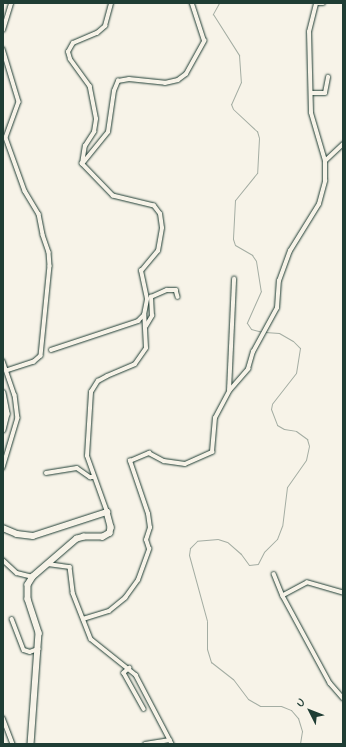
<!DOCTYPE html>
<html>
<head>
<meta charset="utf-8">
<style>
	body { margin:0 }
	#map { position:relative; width:346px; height:747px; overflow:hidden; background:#f7f3e8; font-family:Mynerve,sans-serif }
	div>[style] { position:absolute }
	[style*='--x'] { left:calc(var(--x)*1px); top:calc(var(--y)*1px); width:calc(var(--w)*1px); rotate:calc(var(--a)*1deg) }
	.stream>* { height:1px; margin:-0.5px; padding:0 0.5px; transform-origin:0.5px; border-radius:0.5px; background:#a4ada3 }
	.roads { filter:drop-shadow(0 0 1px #1f3d34) drop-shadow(0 0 1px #1f3d34) }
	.street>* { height:3.5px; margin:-1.75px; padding:0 1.75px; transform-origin:1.75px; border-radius:1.75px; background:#f7f3e8 }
	.secondary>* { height:5.5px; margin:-2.75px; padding:0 2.75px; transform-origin:2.75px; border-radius:2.75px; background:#f7f3e8 }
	span { translate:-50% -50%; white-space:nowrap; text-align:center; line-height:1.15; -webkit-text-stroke:3px #f7f3e8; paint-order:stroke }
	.frame { position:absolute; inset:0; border:4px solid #1f3d34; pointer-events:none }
	.north { position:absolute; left:290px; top:691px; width:40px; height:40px; -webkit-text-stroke:3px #f7f3e8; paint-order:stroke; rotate:312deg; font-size:11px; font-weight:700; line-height:16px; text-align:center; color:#1f3d34 }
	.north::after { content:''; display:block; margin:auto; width:14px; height:18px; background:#1f3d34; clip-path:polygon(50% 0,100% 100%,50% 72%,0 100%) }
</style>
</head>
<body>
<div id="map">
	<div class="stream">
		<i style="--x:219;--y:3;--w:13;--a:119"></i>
		<i style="--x:213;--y:14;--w:49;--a:57.6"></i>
		<i style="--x:239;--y:55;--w:27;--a:86"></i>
		<i style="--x:241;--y:82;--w:24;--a:114"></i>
		<i style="--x:231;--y:104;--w:5;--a:68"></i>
		<i style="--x:233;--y:109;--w:33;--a:43"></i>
		<i style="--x:257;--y:131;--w:7;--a:74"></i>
		<i style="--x:259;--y:138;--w:35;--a:93"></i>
		<i style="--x:257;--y:173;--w:35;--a:129"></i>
		<i style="--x:235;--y:200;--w:39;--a:93"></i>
		<i style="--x:233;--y:239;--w:6;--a:72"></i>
		<i style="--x:235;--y:245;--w:20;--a:30"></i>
		<i style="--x:252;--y:255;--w:7;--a:56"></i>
		<i style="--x:256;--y:261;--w:30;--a:81"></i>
		<i style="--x:261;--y:291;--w:35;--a:114"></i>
		<i style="--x:247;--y:323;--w:7;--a:56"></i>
		<i style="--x:251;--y:329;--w:11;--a:15"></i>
		<i style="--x:265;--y:332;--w:14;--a:4"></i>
		<i style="--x:279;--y:333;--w:16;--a:30"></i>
		<i style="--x:293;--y:341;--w:10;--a:45"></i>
		<i style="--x:300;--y:348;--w:25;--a:99"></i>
		<i style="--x:296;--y:373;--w:39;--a:128"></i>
		<i style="--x:272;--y:404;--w:5;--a:101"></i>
		<i style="--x:271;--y:409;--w:17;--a:69"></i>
		<i style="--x:277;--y:425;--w:8;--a:30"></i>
		<i style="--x:284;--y:429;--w:12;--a:9"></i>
		<i style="--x:296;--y:431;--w:14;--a:36"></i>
		<i style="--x:307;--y:439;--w:7;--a:74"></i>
		<i style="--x:309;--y:446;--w:14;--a:102"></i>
		<i style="--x:306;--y:460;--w:33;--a:125"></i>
		<i style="--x:287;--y:487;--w:39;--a:97"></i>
		<i style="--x:282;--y:526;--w:14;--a:111"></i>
		<i style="--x:277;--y:539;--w:18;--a:135"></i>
		<i style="--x:264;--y:552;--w:13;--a:117"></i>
		<i style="--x:258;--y:564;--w:9;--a:174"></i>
		<i style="--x:249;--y:565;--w:14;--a:-126"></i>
		<i style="--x:241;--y:554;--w:18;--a:-139"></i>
		<i style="--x:227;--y:542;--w:9;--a:-162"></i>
		<i style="--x:218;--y:539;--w:21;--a:175"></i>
		<i style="--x:197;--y:541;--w:10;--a:135"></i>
		<i style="--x:190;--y:548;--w:7;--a:98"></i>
		<i style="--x:189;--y:555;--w:68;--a:74.7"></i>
		<i style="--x:207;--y:621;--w:28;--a:90"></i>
		<i style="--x:207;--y:649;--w:14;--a:73"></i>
		<i style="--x:211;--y:662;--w:28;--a:38"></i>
		<i style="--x:233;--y:679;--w:25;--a:53"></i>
		<i style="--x:248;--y:699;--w:14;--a:30"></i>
		<i style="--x:260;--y:706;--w:21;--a:0"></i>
		<i style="--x:281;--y:706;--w:11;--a:22"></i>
		<i style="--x:291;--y:710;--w:11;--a:49"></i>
		<i style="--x:298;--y:718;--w:14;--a:73"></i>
		<i style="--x:302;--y:731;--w:13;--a:99"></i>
	</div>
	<div class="roads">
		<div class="street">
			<i style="--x:318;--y:3;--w:5;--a:0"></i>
			<i style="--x:3;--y:30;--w:28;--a:-73"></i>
			<i style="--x:3;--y:49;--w:55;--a:73.2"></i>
			<i style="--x:19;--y:102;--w:38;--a:110"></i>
			<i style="--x:6;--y:138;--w:56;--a:70.3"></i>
			<i style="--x:25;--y:191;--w:27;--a:59"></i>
			<i style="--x:39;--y:214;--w:21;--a:79"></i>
			<i style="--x:43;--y:235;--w:18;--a:71"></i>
			<i style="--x:49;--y:252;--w:14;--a:86"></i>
			<i style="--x:50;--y:266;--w:90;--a:95.7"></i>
			<i style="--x:41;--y:356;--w:9;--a:139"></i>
			<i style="--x:34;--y:362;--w:28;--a:162"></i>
			<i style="--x:311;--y:93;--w:14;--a:0"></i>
			<i style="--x:325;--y:93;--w:16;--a:-79"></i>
			<i style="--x:325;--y:161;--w:25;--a:-43"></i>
			<i style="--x:82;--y:164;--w:41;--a:-50.9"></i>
			<i style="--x:108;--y:132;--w:41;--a:-81.7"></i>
			<i style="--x:114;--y:91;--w:11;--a:-68"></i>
			<i style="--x:118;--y:81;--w:11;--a:-10"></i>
			<i style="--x:129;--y:79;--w:36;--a:6"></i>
			<i style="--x:165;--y:83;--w:13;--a:-13"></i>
			<i style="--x:178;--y:80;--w:10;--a:-37"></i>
			<i style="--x:186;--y:74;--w:38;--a:-61"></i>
			<i style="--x:204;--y:41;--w:40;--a:-108"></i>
			<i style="--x:146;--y:326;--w:12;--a:-59"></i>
			<i style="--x:152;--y:316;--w:19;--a:-93"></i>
			<i style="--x:151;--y:297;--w:17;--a:-24"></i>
			<i style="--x:167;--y:290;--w:9;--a:0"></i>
			<i style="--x:176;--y:290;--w:7;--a:74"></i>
			<i style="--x:51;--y:350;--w:92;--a:-18.4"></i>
			<i style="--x:138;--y:321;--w:8;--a:-45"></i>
			<i style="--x:3;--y:361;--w:36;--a:71"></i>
			<i style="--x:15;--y:395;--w:23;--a:83"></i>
			<i style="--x:18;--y:418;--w:52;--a:106.7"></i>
			<i style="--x:229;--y:391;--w:112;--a:-87.4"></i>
			<i style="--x:46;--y:473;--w:31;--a:-9"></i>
			<i style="--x:77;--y:468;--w:16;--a:35"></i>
			<i style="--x:90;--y:477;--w:4;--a:0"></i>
			<i style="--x:107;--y:512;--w:59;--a:-109.7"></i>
			<i style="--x:87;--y:456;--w:64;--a:-86.4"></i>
			<i style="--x:91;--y:392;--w:13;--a:-58"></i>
			<i style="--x:98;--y:381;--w:10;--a:-29"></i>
			<i style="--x:107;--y:376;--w:30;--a:-23"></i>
			<i style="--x:135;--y:364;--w:19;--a:-55"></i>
			<i style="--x:146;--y:348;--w:33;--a:-93"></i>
			<i style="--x:144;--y:315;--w:16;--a:-79"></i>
			<i style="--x:147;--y:299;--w:29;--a:-102"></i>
			<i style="--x:141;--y:271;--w:26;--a:-50"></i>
			<i style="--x:158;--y:251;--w:23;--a:-80"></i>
			<i style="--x:162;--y:228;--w:14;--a:-98"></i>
			<i style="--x:160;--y:214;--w:10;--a:-127"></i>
			<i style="--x:154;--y:206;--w:42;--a:-166.3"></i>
			<i style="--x:113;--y:196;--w:45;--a:-134.1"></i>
			<i style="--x:82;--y:164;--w:18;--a:-81"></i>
			<i style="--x:85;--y:146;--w:17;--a:-57"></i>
			<i style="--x:94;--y:132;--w:13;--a:-81"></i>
			<i style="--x:96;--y:119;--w:33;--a:-101"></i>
			<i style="--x:90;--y:87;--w:34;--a:-126"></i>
			<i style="--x:70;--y:59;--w:7;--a:-106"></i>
			<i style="--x:68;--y:52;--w:10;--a:-61"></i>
			<i style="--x:73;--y:43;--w:26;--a:-23"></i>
			<i style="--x:97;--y:33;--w:11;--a:-41"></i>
			<i style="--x:105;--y:26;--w:24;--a:-75"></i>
			<i style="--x:3;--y:560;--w:19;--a:43"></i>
			<i style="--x:17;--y:573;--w:16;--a:14"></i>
			<i style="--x:48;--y:564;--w:22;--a:8"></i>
			<i style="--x:70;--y:567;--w:26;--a:83"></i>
			<i style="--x:73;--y:593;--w:49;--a:68.6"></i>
			<i style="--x:91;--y:639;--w:58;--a:38.7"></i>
			<i style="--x:136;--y:675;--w:78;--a:62.4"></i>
			<i style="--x:274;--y:574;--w:24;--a:68"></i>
			<i style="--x:343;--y:593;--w:37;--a:-164"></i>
			<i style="--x:307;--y:583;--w:27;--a:152"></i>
			<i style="--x:283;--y:596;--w:99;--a:61.6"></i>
			<i style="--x:330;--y:683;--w:20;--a:49"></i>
			<i style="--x:12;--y:619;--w:33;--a:69"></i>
			<i style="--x:24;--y:650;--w:6;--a:18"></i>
			<i style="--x:30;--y:652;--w:9;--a:-21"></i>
			<i style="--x:83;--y:619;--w:27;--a:-17"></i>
			<i style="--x:109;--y:611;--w:21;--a:-39"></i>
			<i style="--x:125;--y:598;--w:22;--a:-54"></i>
			<i style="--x:138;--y:580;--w:33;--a:-70"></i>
			<i style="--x:149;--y:549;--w:9;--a:-108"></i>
			<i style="--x:146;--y:540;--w:13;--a:-72"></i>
			<i style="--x:150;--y:528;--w:14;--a:-98"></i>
			<i style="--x:148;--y:514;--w:56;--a:-108.8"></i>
			<i style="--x:130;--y:461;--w:21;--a:-23"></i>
			<i style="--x:149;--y:453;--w:17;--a:28"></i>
			<i style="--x:164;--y:461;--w:21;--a:8"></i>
			<i style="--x:185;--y:464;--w:30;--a:-24"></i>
			<i style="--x:212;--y:452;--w:34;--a:-85"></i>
			<i style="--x:215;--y:418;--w:32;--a:-62"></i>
			<i style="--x:230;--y:390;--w:28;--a:-49"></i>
			<i style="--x:248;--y:369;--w:18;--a:-74"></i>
			<i style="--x:253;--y:352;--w:50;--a:-61.4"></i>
			<i style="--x:277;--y:308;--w:27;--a:-86"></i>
			<i style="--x:279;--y:281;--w:32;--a:-70"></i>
			<i style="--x:290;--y:251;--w:55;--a:-58.3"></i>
			<i style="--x:319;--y:204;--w:24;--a:-75"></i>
			<i style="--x:325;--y:181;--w:20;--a:-90"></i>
			<i style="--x:325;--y:161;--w:50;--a:-106.3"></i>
			<i style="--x:311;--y:113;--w:81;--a:-91.4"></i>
			<i style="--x:309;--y:32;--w:30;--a:-76"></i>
			<i style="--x:130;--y:668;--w:8;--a:140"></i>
			<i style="--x:124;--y:673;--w:41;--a:60.9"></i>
			<i style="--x:3;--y:718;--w:28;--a:69"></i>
			<i style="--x:145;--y:744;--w:25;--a:-9"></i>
		</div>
		<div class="secondary">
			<i style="--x:3;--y:393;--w:21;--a:79"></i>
			<i style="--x:7;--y:414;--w:16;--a:104"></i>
			<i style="--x:3;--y:528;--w:15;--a:23"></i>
			<i style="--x:17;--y:534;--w:16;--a:7"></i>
			<i style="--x:33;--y:536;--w:78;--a:-18"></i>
			<i style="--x:107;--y:512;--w:16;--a:75"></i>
			<i style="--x:111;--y:527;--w:6;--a:99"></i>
			<i style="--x:110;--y:533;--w:8;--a:150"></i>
			<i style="--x:103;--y:537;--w:19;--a:180"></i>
			<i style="--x:84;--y:537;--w:7;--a:164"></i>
			<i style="--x:77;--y:539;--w:58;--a:139.2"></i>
			<i style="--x:33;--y:577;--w:9;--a:122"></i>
			<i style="--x:28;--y:585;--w:14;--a:90"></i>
			<i style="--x:28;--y:599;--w:36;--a:72"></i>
			<i style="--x:39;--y:633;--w:111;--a:94.1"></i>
		</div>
	</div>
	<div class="frame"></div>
	<div class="north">U</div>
</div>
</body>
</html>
